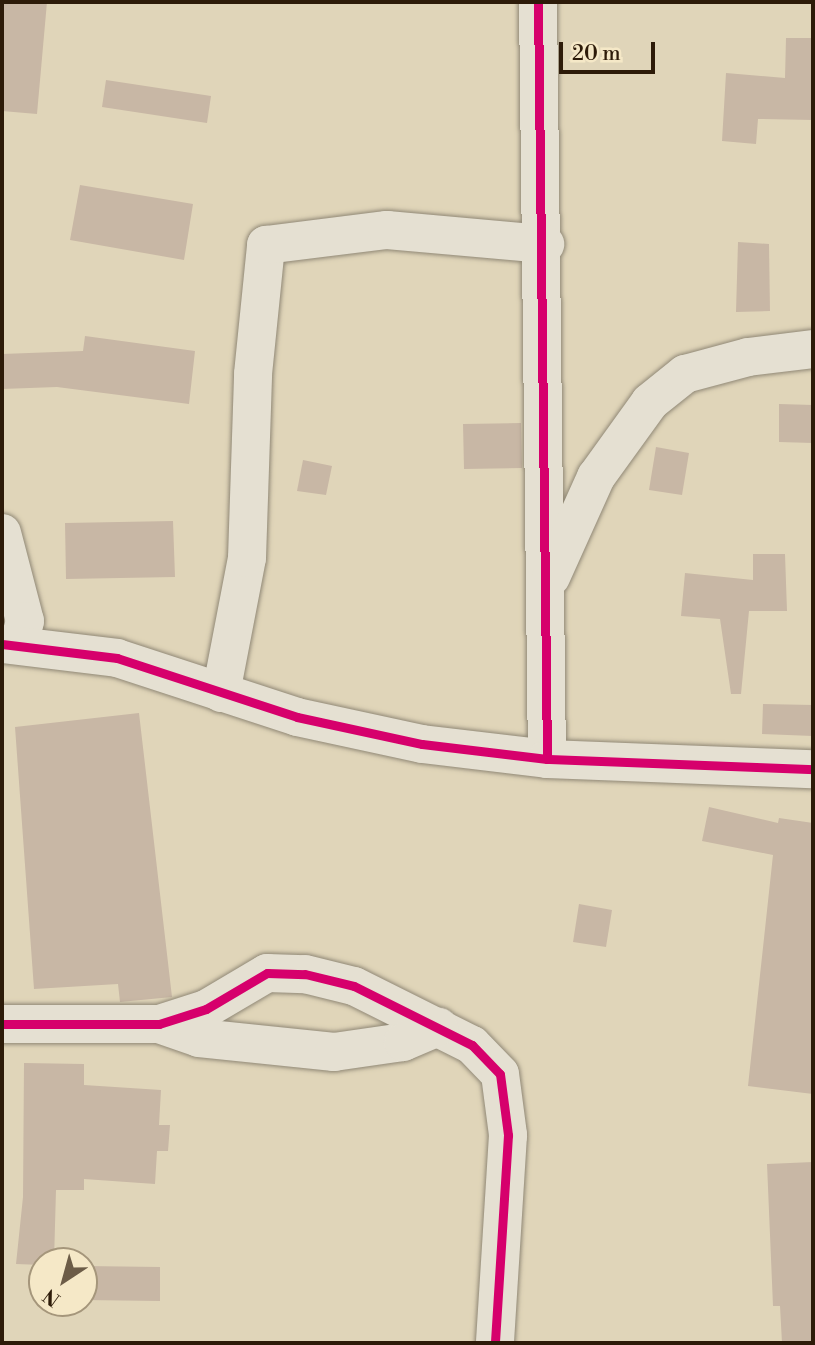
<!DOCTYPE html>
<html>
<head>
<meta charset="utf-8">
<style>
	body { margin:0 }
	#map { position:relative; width:815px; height:1345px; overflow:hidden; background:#e0d5b9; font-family:"Libre Bodoni",serif }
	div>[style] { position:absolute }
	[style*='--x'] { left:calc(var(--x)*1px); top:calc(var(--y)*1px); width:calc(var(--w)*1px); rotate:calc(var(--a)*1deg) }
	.building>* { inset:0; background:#c8b7a5 }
	.roads { filter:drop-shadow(0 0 2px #908876) drop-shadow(0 0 2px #908876) }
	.minor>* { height:38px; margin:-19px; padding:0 19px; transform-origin:19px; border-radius:19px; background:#e5e0d2 }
	.cycleway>* { height:9px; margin:-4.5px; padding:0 4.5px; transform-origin:4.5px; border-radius:4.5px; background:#d6006c }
	span { translate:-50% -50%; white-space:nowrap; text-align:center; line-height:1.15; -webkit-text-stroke:5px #f5e8c7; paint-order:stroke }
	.frame { position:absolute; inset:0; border:4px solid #2d1b09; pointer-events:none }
	.north { position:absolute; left:28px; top:1247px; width:70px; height:70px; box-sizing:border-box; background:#f5e8c7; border:2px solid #a5967b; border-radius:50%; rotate:216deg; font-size:19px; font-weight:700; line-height:28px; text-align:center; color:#2d1b09 }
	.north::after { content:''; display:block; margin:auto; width:24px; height:32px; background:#6c5c47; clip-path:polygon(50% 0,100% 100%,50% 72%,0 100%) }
	.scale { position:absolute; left:559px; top:42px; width:96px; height:32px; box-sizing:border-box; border:4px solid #2d1b09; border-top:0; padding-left:9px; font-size:21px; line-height:24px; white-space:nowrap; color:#2d1b09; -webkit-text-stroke:5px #f5e8c7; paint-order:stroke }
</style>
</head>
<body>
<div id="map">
	<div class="building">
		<i style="clip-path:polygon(2px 2px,47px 2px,37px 114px,2px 111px)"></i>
		<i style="clip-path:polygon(786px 38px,813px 38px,813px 120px,758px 119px,756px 144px,722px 141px,726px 73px,785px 78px)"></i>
		<i style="clip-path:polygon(106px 80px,211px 96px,207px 123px,102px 107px)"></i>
		<i style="clip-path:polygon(80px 185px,193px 204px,184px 260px,70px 240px)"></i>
		<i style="clip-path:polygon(738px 242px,769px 244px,770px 311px,736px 312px)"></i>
		<i style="clip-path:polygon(85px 336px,195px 351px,189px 404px,57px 387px,2px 389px,2px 354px,83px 351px)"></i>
		<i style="clip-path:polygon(779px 404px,813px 405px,813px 443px,779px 442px)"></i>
		<i style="clip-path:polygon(521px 423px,522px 468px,464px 469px,463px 424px)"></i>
		<i style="clip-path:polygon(656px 447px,689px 453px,682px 495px,649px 490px)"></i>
		<i style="clip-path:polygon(303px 460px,332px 466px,326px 495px,297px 491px)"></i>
		<i style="clip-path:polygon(173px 521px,175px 577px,66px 579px,65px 523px)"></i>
		<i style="clip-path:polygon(753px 554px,785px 554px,787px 611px,749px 611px,741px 694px,731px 694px,720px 619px,681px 616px,685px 573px,753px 580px)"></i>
		<i style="clip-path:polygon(763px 704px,813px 705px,813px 736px,762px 734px)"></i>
		<i style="clip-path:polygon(139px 713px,172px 997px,120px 1002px,118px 984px,34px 989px,15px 727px)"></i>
		<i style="clip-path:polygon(709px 807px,778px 823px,779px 818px,813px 823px,813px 1094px,748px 1086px,773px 855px,702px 841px)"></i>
		<i style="clip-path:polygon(579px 904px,612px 910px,606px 947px,573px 942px)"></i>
		<i style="clip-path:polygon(24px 1063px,84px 1064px,84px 1085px,161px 1090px,159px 1125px,170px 1125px,168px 1151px,157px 1151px,155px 1184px,84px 1179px,84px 1190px,56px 1190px,54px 1261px,42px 1265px,16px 1264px,23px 1197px)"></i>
		<i style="clip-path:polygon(813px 1162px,813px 1343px,782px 1343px,780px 1306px,773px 1306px,767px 1164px)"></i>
		<i style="clip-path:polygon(84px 1266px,160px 1267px,160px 1301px,84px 1300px)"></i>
	</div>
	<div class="roads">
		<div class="minor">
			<i style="--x:538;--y:2;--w:757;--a:89.32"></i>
			<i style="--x:2;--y:533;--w:91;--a:75.4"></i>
			<i style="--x:25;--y:621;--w:23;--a:105"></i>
			<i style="--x:551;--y:577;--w:110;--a:-65.8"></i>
			<i style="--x:596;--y:477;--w:92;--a:-54.2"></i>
			<i style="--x:650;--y:402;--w:45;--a:-38.7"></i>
			<i style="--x:685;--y:374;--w:65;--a:-15.1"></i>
			<i style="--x:748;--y:357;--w:65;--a:-7"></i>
			<i style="--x:2;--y:644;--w:116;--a:6.9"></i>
			<i style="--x:117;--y:658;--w:189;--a:18.1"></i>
			<i style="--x:297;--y:717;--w:128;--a:12.2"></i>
			<i style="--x:422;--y:744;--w:126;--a:6.8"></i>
			<i style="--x:547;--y:759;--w:266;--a:2.2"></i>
			<i style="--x:221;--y:693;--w:137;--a:-79.1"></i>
			<i style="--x:247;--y:558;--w:184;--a:-88.1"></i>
			<i style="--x:253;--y:374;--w:130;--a:-84.2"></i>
			<i style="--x:266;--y:245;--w:122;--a:-7.1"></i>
			<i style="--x:387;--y:230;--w:159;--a:5.1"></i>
			<i style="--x:2;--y:1024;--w:157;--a:0"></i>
			<i style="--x:159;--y:1024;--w:49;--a:-17.7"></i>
			<i style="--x:206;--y:1009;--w:71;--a:-30.5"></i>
			<i style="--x:267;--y:973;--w:38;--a:2"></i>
			<i style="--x:305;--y:974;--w:50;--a:13.8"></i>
			<i style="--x:354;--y:986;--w:132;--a:26.6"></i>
			<i style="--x:472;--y:1045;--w:40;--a:46"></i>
			<i style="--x:500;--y:1074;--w:62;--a:82.5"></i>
			<i style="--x:508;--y:1135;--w:208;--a:93.6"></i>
			<i style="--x:159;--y:1024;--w:42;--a:19.3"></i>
			<i style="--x:199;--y:1038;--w:136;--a:5.9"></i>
			<i style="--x:334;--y:1052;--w:70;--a:-8.2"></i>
			<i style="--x:403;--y:1042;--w:39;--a:-23"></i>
		</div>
	</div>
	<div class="cycleway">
		<i style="--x:538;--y:2;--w:757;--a:89.32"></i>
		<i style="--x:2;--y:644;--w:116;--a:6.9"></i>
		<i style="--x:117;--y:658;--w:189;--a:18.1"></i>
		<i style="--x:297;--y:717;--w:128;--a:12.2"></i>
		<i style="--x:422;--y:744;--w:126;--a:6.8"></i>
		<i style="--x:547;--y:759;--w:266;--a:2.2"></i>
		<i style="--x:2;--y:1024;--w:157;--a:0"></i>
		<i style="--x:159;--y:1024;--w:49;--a:-17.7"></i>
		<i style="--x:206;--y:1009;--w:71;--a:-30.5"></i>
		<i style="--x:267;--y:973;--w:38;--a:2"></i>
		<i style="--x:305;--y:974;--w:50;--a:13.8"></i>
		<i style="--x:354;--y:986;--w:132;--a:26.6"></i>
		<i style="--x:472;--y:1045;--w:40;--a:46"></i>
		<i style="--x:500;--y:1074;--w:62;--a:82.5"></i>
		<i style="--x:508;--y:1135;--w:208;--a:93.6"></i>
	</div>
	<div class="frame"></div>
	<div class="north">N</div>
	<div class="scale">20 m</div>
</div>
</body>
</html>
